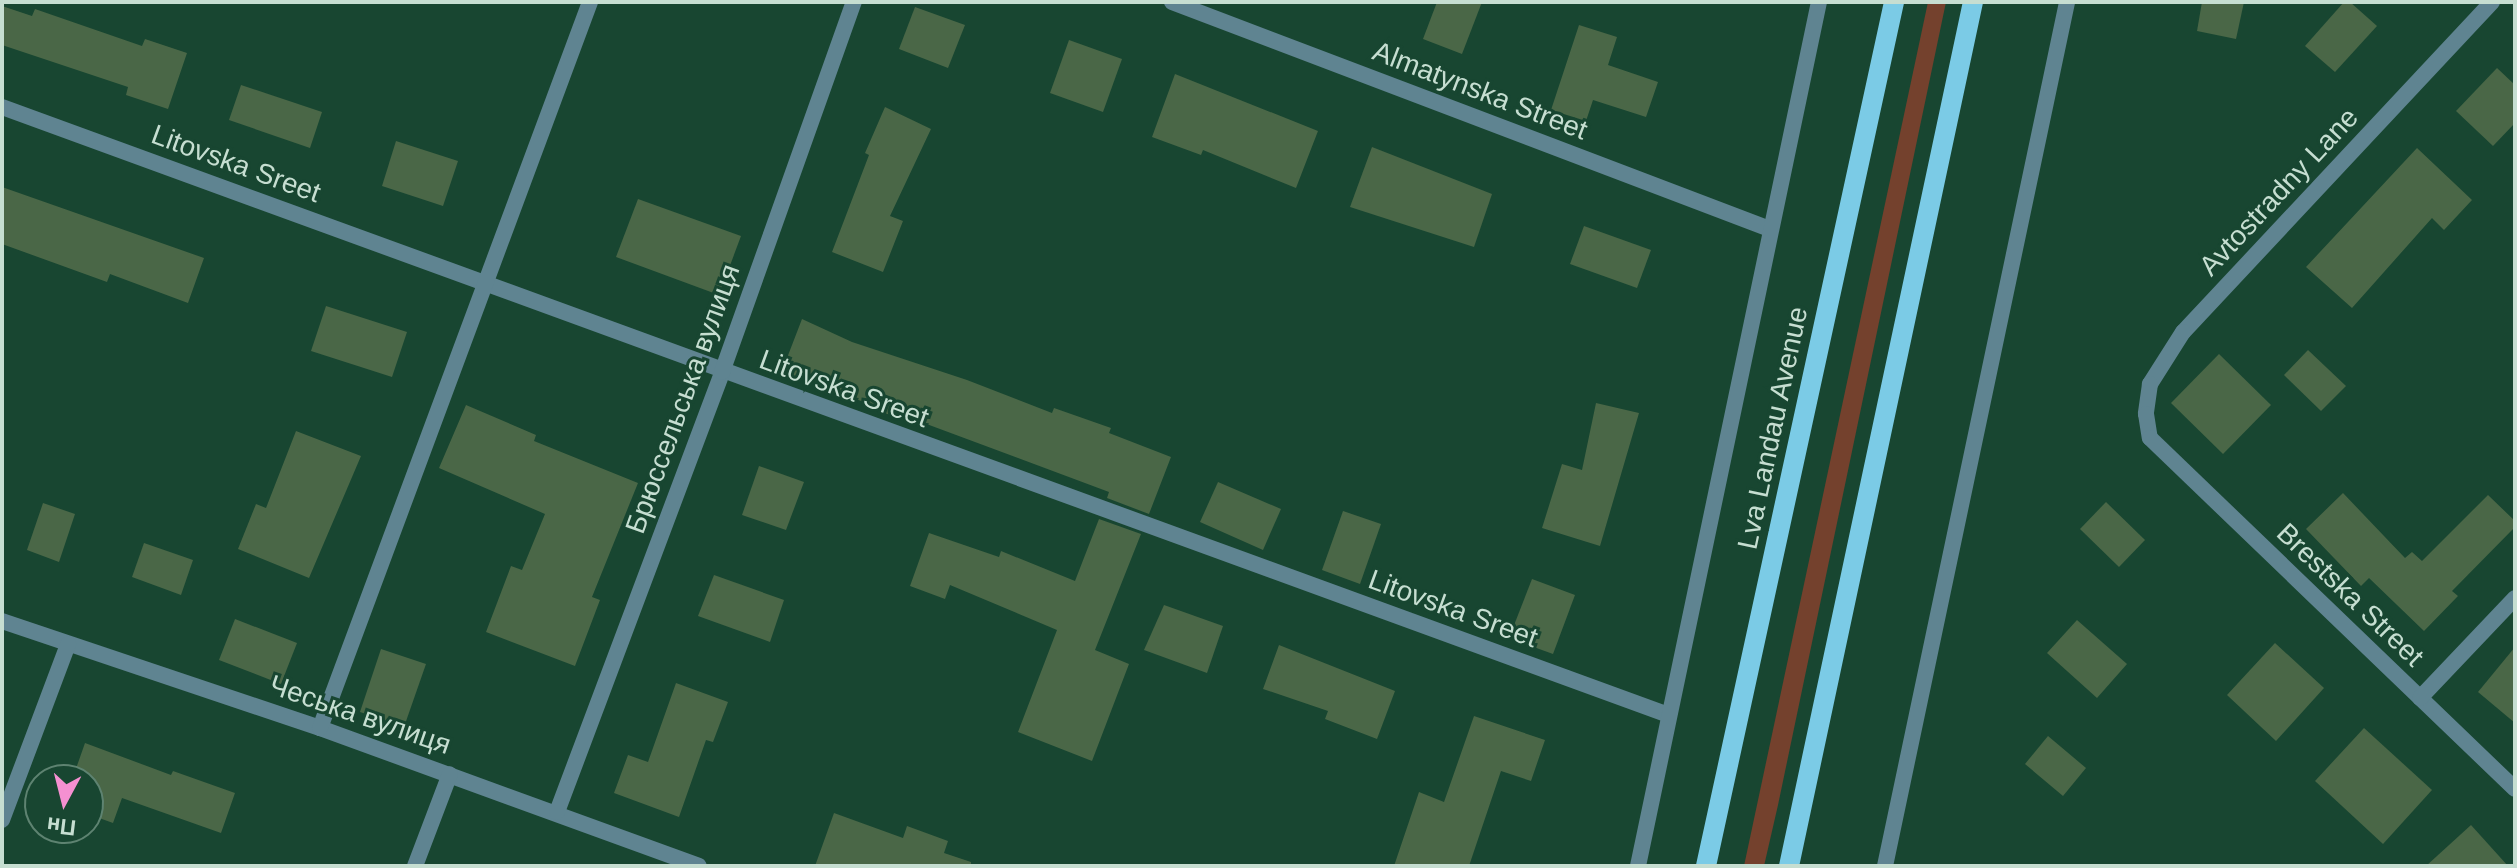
<!DOCTYPE html>
<html>
<head>
<meta charset="utf-8">
<style>
	body { margin:0 }
	#map { position:relative; width:2517px; height:868px; overflow:hidden; background:#184631; font-family:Arial,sans-serif }
	div>[style] { position:absolute }
	[style*='--x'] { left:calc(var(--x)*1px); top:calc(var(--y)*1px); width:calc(var(--w)*1px); rotate:calc(var(--a)*1deg) }
	.green>* { inset:0; background:#74412d }
	.building>* { inset:0; background:#4a6747 }
	.minor>* { height:16px; margin:-8px; padding:0 8px; transform-origin:8px; border-radius:8px; background:#5f8491 }
	.primary>* { height:20px; margin:-10px; padding:0 10px; transform-origin:10px; border-radius:10px; background:#7bcbe6 }
	span { translate:-50% -50%; white-space:nowrap; text-align:center; line-height:1.15; -webkit-text-stroke:6px #184631; paint-order:stroke }
	.street-label { font-size:28px; color:#c6ded1 }
	.frame { position:absolute; inset:0; border:4px solid #c6ded1; pointer-events:none }
	.north { position:absolute; left:24px; top:764px; width:80px; height:80px; box-sizing:border-box; background:#184631; border:2px solid #5e8371; border-radius:50%; rotate:187deg; font-size:22px; font-weight:700; line-height:32px; text-align:center; color:#c6ded1 }
	.north::after { content:''; display:block; margin:auto; width:28px; height:36px; background:#f590d1; clip-path:polygon(50% 0,100% 100%,50% 72%,0 100%) }
</style>
</head>
<body>
<div id="map">
	<div class="green">
		<i style="clip-path:polygon(1928px 2px,1946px 2px,1778px 805px,1764px 866px,1744px 866px)"></i>
	</div>
	<div class="building">
		<i style="clip-path:polygon(1437px 2px,1482px 2px,1462px 54px,1423px 39px)"></i>
		<i style="clip-path:polygon(2202px 2px,2244px 2px,2236px 39px,2197px 31px)"></i>
		<i style="clip-path:polygon(2344px 2px,2350px 2px,2377px 26px,2335px 72px,2305px 46px)"></i>
		<i style="clip-path:polygon(2px 6px,32px 16px,35px 9px,142px 46px,145px 39px,187px 53px,168px 109px,126px 95px,128px 87px,2px 45px)"></i>
		<i style="clip-path:polygon(915px 7px,965px 25px,948px 68px,899px 49px)"></i>
		<i style="clip-path:polygon(1579px 25px,1617px 37px,1608px 65px,1658px 82px,1646px 117px,1593px 100px,1586px 121px,1551px 110px)"></i>
		<i style="clip-path:polygon(1069px 40px,1122px 59px,1103px 112px,1050px 93px)"></i>
		<i style="clip-path:polygon(2497px 68px,2515px 85px,2515px 123px,2493px 146px,2456px 111px)"></i>
		<i style="clip-path:polygon(1175px 74px,1318px 131px,1296px 188px,1203px 150px,1201px 155px,1152px 137px)"></i>
		<i style="clip-path:polygon(241px 85px,322px 112px,310px 148px,229px 120px)"></i>
		<i style="clip-path:polygon(885px 107px,931px 129px,890px 216px,903px 221px,883px 272px,832px 252px,869px 155px,865px 153px)"></i>
		<i style="clip-path:polygon(396px 141px,458px 161px,443px 206px,382px 186px)"></i>
		<i style="clip-path:polygon(1372px 147px,1492px 194px,1474px 247px,1350px 207px)"></i>
		<i style="clip-path:polygon(2417px 148px,2472px 200px,2444px 230px,2432px 218px,2352px 308px,2306px 267px)"></i>
		<i style="clip-path:polygon(2px 187px,204px 258px,188px 303px,110px 274px,107px 282px,2px 244px)"></i>
		<i style="clip-path:polygon(638px 199px,741px 236px,719px 295px,616px 257px)"></i>
		<i style="clip-path:polygon(1584px 226px,1651px 250px,1637px 288px,1570px 264px)"></i>
		<i style="clip-path:polygon(326px 306px,407px 332px,392px 377px,311px 351px)"></i>
		<i style="clip-path:polygon(802px 319px,852px 342px,967px 380px,1052px 413px,1054px 408px,1111px 428px,1109px 433px,1171px 457px,1149px 514px,1107px 498px,1109px 492px,905px 416px,904px 420px,868px 407px,869px 404px,782px 371px)"></i>
		<i style="clip-path:polygon(2308px 350px,2346px 386px,2321px 411px,2284px 375px)"></i>
		<i style="clip-path:polygon(2219px 354px,2271px 405px,2223px 454px,2171px 403px)"></i>
		<i style="clip-path:polygon(1596px 403px,1639px 413px,1600px 546px,1542px 528px,1562px 464px,1582px 470px)"></i>
		<i style="clip-path:polygon(466px 405px,536px 435px,534px 441px,638px 483px,592px 597px,600px 600px,575px 666px,486px 632px,511px 566px,522px 570px,545px 514px,439px 468px)"></i>
		<i style="clip-path:polygon(296px 431px,361px 456px,309px 578px,238px 549px,256px 504px,266px 508px)"></i>
		<i style="clip-path:polygon(759px 466px,804px 482px,786px 530px,742px 515px)"></i>
		<i style="clip-path:polygon(1218px 482px,1281px 509px,1263px 550px,1200px 522px)"></i>
		<i style="clip-path:polygon(2343px 493px,2405px 558px,2412px 552px,2422px 561px,2488px 495px,2515px 521px,2515px 527px,2452px 591px,2458px 596px,2424px 631px,2369px 578px,2361px 586px,2306px 529px)"></i>
		<i style="clip-path:polygon(2106px 502px,2145px 540px,2119px 567px,2080px 529px)"></i>
		<i style="clip-path:polygon(43px 503px,75px 514px,59px 562px,27px 550px)"></i>
		<i style="clip-path:polygon(1343px 511px,1381px 524px,1360px 584px,1322px 570px)"></i>
		<i style="clip-path:polygon(1099px 519px,1141px 534px,1095px 650px,1129px 664px,1092px 761px,1018px 732px,1057px 630px,950px 585px,945px 599px,910px 586px,929px 533px,999px 557px,1001px 551px,1075px 581px)"></i>
		<i style="clip-path:polygon(144px 543px,193px 560px,181px 595px,132px 577px)"></i>
		<i style="clip-path:polygon(714px 575px,784px 600px,770px 642px,698px 616px)"></i>
		<i style="clip-path:polygon(1532px 579px,1575px 595px,1553px 654px,1509px 638px)"></i>
		<i style="clip-path:polygon(1164px 605px,1223px 626px,1207px 673px,1144px 650px)"></i>
		<i style="clip-path:polygon(235px 619px,297px 643px,281px 684px,219px 660px)"></i>
		<i style="clip-path:polygon(2077px 620px,2127px 664px,2097px 698px,2047px 653px)"></i>
		<i style="clip-path:polygon(2275px 643px,2324px 688px,2276px 741px,2227px 695px)"></i>
		<i style="clip-path:polygon(1279px 645px,1395px 691px,1377px 739px,1325px 719px,1328px 711px,1263px 689px)"></i>
		<i style="clip-path:polygon(2515px 647px,2515px 723px,2478px 692px)"></i>
		<i style="clip-path:polygon(381px 649px,426px 664px,404px 727px,360px 712px)"></i>
		<i style="clip-path:polygon(676px 683px,728px 702px,713px 742px,706px 740px,679px 817px,614px 793px,628px 755px,648px 762px)"></i>
		<i style="clip-path:polygon(1474px 716px,1545px 740px,1531px 781px,1501px 771px,1469px 866px,1394px 866px,1419px 792px,1444px 802px)"></i>
		<i style="clip-path:polygon(2364px 728px,2432px 790px,2383px 844px,2315px 781px)"></i>
		<i style="clip-path:polygon(2048px 736px,2086px 768px,2063px 796px,2025px 764px)"></i>
		<i style="clip-path:polygon(85px 743px,171px 775px,173px 771px,235px 793px,221px 833px,122px 798px,113px 823px,88px 814px,88px 780px,72px 780px)"></i>
		<i style="clip-path:polygon(834px 813px,903px 838px,907px 826px,948px 841px,944px 853px,971px 862px,971px 866px,815px 866px)"></i>
		<i style="clip-path:polygon(2471px 825px,2508px 866px,2426px 866px)"></i>
	</div>
	<div class="minor">
		<i style="--x:1172;--y:2;--w:640;--a:20.79"></i>
		<i style="--x:2492;--y:2;--w:452;--a:133.1"></i>
		<i style="--x:2183;--y:332;--w:62;--a:122.4"></i>
		<i style="--x:2150;--y:384;--w:30;--a:98"></i>
		<i style="--x:2146;--y:414;--w:24;--a:81"></i>
		<i style="--x:2150;--y:438;--w:506;--a:43.88"></i>
		<i style="--x:2;--y:107;--w:1774;--a:20.04"></i>
		<i style="--x:2;--y:621;--w:336;--a:18.6"></i>
		<i style="--x:320;--y:728;--w:403;--a:20"></i>
		<i style="--x:2420;--y:698;--w:138;--a:-46.5"></i>
		<i style="--x:320;--y:728;--w:775;--a:-69.6"></i>
		<i style="--x:557;--y:812;--w:470;--a:-69.4"></i>
		<i style="--x:722;--y:372;--w:393;--a:-70.4"></i>
		<i style="--x:2;--y:820;--w:188;--a:-69.4"></i>
		<i style="--x:415;--y:866;--w:98;--a:-69.2"></i>
		<i style="--x:1638;--y:866;--w:883;--a:-78.17"></i>
		<i style="--x:1885;--y:866;--w:883;--a:-78.1"></i>
	</div>
	<div class="primary">
		<i style="--x:1706;--y:866;--w:884;--a:-77.72"></i>
		<i style="--x:1789;--y:866;--w:883;--a:-77.98"></i>
	</div>
	<div class="street-label">
		<span style="left:1480px;top:91px;rotate:21deg">Almatynska Street</span>
		<span style="left:236px;top:164px;rotate:20deg">Litovska Sreet</span>
		<span style="left:2279px;top:192px;rotate:-47deg">Avtostradny Lane</span>
		<span style="left:844px;top:389px;rotate:20deg">Litovska Sreet</span>
		<span style="left:683px;top:399px;rotate:-70deg">Брюссельська вулиця</span>
		<span style="left:1773px;top:428px;rotate:-78deg">Lva Landau Avenue</span>
		<span style="left:2350px;top:595px;rotate:44deg">Brestska Street</span>
		<span style="left:1453px;top:609px;rotate:20deg">Litovska Sreet</span>
		<span style="left:360px;top:715px;rotate:19deg">Чеська вулиця</span>
	</div>
	<div class="frame"></div>
	<div class="north">Пн</div>
</div>
</body>
</html>
